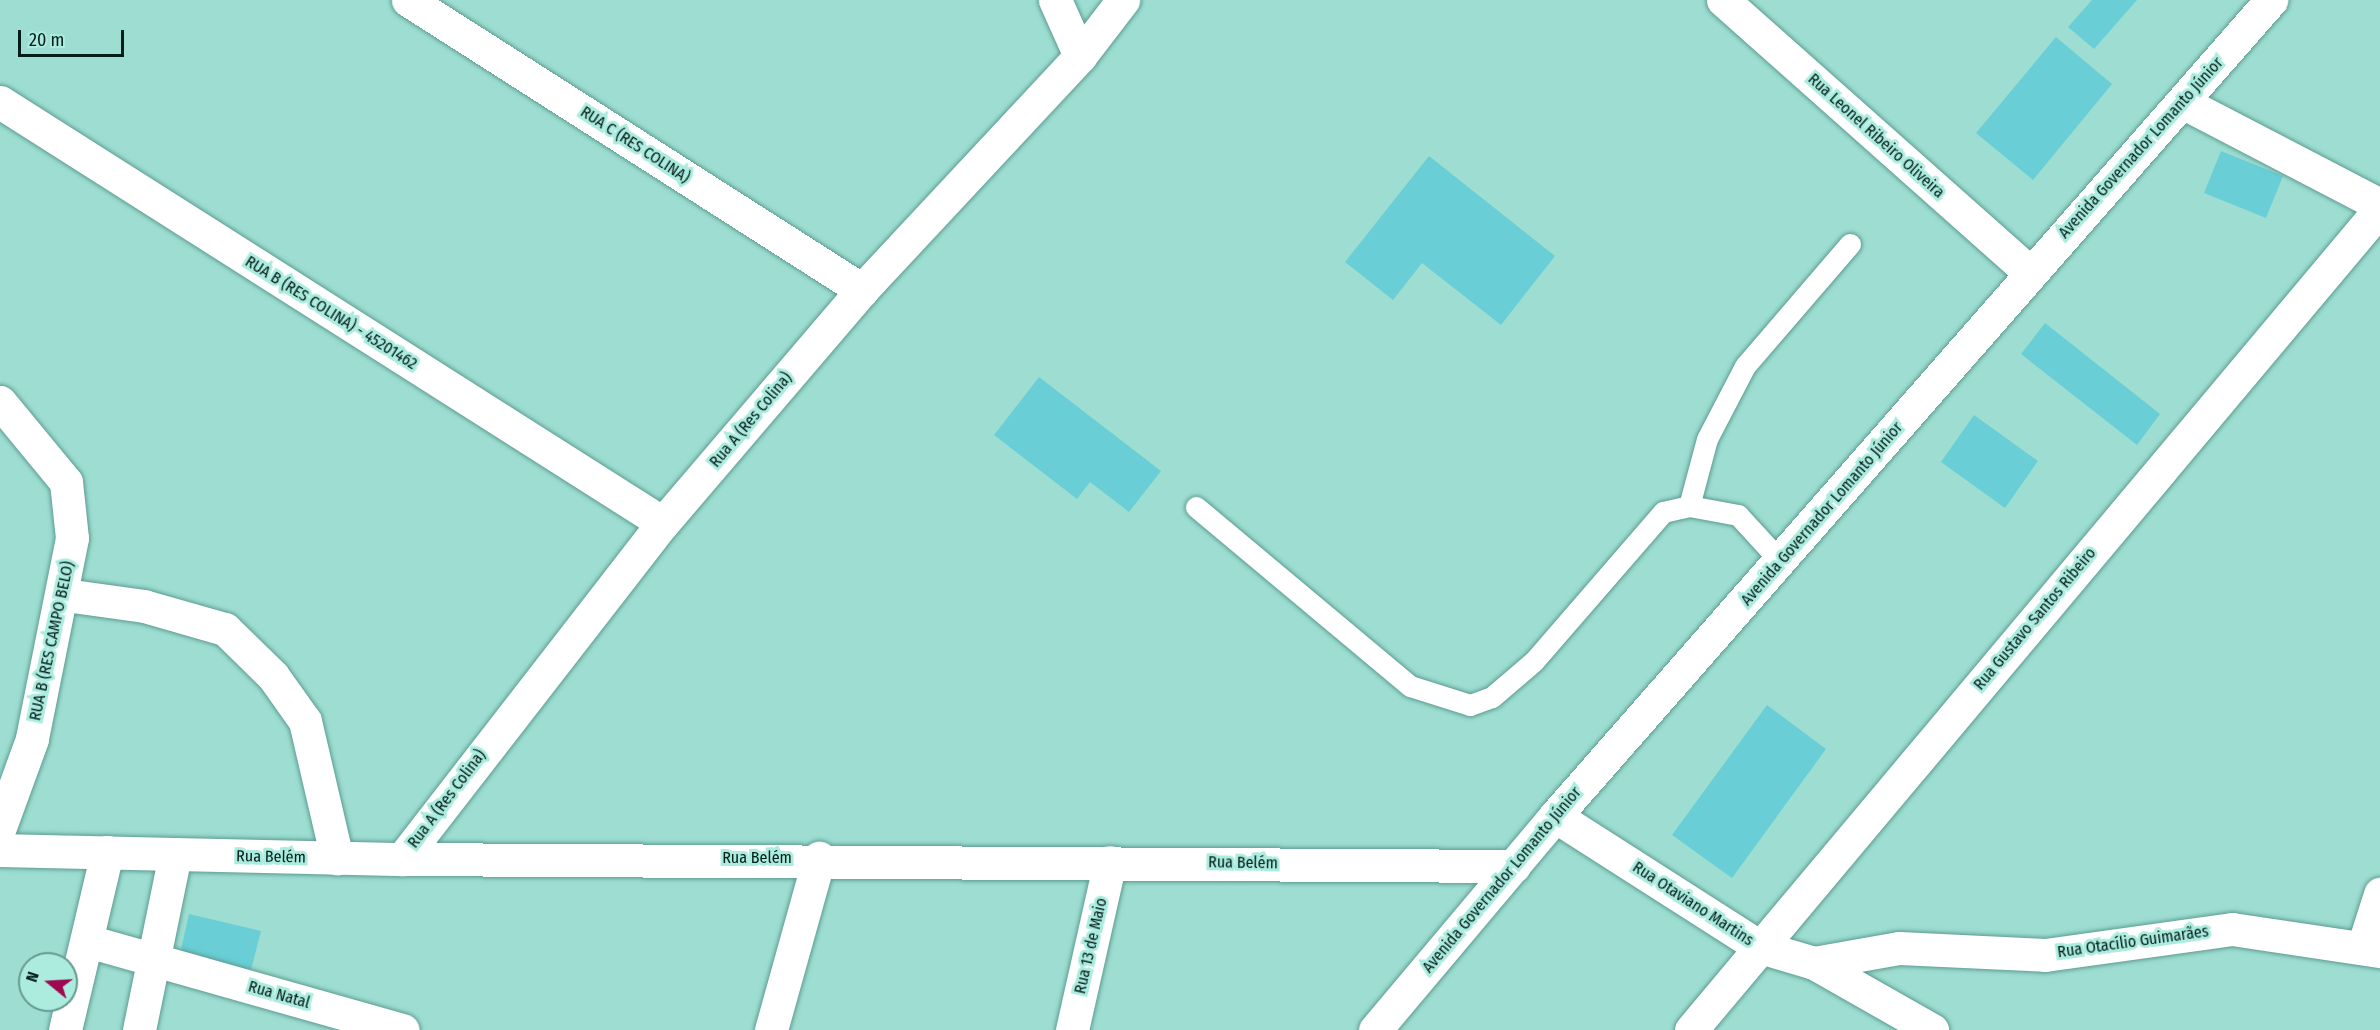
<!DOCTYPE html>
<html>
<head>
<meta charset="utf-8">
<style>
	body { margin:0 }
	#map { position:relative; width:2380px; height:1030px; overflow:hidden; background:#9eded2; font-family:"Fira Sans Condensed",sans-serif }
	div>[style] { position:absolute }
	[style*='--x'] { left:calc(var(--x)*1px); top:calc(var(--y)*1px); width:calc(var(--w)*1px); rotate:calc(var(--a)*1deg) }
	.building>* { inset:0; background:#69ced5 }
	.roads { filter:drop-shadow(0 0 2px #5d9c91) drop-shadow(0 0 2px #5d9c91) }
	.service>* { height:21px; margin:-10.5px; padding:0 10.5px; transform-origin:10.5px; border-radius:10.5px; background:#fff }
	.minor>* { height:33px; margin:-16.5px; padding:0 16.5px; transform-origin:16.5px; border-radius:16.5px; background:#fff }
	.secondary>* { height:33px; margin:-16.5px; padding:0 16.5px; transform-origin:16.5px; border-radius:16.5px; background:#fff }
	span { translate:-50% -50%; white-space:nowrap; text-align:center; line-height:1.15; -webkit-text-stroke:6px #abecdf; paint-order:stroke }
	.street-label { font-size:16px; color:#031d19 }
	.north { position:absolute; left:18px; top:952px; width:60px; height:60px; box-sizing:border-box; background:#abecdf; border:2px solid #689990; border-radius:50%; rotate:288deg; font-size:16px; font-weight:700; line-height:24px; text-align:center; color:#031d19 }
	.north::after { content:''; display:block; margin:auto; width:21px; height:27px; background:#9e0850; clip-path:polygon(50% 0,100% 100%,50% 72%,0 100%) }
	.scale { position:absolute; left:18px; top:30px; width:106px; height:27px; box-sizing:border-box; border:3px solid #031d19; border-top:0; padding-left:8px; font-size:18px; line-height:21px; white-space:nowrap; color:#031d19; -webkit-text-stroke:4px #abecdf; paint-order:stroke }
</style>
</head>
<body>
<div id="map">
	<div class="building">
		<i style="clip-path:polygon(2092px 0,2137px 0,2094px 49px,2068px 27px)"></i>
		<i style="clip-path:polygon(2056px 37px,2112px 84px,2033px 180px,1976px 133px)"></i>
		<i style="clip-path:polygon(2221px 151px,2283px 176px,2266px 218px,2204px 193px)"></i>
		<i style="clip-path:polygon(1429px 156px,1555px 256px,1501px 325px,1422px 263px,1393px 300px,1345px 262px)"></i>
		<i style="clip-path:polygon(2045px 323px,2160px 414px,2137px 445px,2021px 354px)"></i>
		<i style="clip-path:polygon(1039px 377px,1161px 471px,1129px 512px,1090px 482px,1077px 499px,994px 435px)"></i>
		<i style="clip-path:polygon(1974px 415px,2038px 461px,2005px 508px,1941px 462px)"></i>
		<i style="clip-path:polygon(1767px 705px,1826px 749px,1732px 878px,1672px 835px)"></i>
		<i style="clip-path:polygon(189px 914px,261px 931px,251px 970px,180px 954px)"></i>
	</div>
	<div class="roads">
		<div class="service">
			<i style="--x:1689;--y:506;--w:69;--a:-75"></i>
			<i style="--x:1707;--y:439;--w:82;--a:-62.5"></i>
			<i style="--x:1745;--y:366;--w:161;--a:-49.3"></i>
			<i style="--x:1196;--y:507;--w:279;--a:39.9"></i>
			<i style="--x:1410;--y:686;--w:63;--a:17.6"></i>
			<i style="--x:1470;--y:705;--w:23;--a:-20"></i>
			<i style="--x:1492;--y:697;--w:55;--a:-40.6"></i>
			<i style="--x:1534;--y:661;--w:197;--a:-49.1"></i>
			<i style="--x:1663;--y:512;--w:27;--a:-13"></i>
			<i style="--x:1689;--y:506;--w:50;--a:10.4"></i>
			<i style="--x:1738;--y:515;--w:64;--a:47.5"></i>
		</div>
		<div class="minor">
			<i style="--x:408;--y:0;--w:539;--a:32.57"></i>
			<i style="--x:1055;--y:0;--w:61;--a:65.9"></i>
			<i style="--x:1723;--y:0;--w:409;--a:41.6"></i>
			<i style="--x:0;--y:102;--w:785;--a:32.42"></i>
			<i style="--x:2184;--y:103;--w:221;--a:27.5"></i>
			<i style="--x:0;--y:402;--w:104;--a:50.5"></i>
			<i style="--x:66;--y:482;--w:56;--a:83.9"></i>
			<i style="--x:72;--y:538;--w:205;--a:101.3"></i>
			<i style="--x:32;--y:739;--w:94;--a:110"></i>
			<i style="--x:65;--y:595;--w:80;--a:7.9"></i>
			<i style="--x:144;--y:606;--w:84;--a:15.9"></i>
			<i style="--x:225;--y:629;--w:67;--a:44.4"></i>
			<i style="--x:273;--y:676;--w:55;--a:54.6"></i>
			<i style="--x:305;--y:721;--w:141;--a:76.9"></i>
			<i style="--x:1555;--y:816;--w:243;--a:32.6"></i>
			<i style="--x:1760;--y:947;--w:56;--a:16.5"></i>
			<i style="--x:1814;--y:963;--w:136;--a:29.6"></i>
			<i style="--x:0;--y:850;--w:402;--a:1.3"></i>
			<i style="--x:402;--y:859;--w:1112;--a:0.36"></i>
			<i style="--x:402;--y:859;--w:425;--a:-52.2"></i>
			<i style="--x:663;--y:523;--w:306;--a:-49.5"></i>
			<i style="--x:862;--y:290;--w:320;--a:-47"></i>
			<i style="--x:1080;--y:56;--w:71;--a:-52.5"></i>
			<i style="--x:88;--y:941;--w:327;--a:15.8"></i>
			<i style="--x:2363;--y:947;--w:56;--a:-72.2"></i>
			<i style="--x:1814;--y:963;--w:86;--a:-10"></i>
			<i style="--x:1899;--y:948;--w:146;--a:2.7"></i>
			<i style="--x:2045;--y:955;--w:189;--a:-7.9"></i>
			<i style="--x:2232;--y:929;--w:150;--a:8.5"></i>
			<i style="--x:65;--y:1030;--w:183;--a:-76.7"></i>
			<i style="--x:139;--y:1030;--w:179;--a:-78.4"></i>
			<i style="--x:771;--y:1030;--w:179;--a:-74.4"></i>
			<i style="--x:1072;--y:1030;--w:172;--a:-77.3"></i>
			<i style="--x:1691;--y:1030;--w:1072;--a:-50"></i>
		</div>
		<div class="secondary">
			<i style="--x:1375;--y:1030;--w:280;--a:-49.9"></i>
			<i style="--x:1555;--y:816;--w:1086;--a:-48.73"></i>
		</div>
	</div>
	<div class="street-label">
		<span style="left:1876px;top:136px;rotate:42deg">Rua Leonel Ribeiro Oliveira</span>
		<span style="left:635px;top:145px;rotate:33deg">RUA C (RES COLINA)</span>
		<span style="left:2141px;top:148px;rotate:-48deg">Avenida Governador Lomanto Júnior</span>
		<span style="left:331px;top:313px;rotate:32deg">RUA B (RES COLINA) - 45201462</span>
		<span style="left:751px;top:420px;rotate:-50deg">Rua A (Res Colina)</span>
		<span style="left:1822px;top:514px;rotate:-49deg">Avenida Governador Lomanto Júnior</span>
		<span style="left:2035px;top:619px;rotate:-50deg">Rua Gustavo Santos Ribeiro</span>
		<span style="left:52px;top:641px;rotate:-78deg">RUA B (RES CAMPO BELO)</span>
		<span style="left:447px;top:799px;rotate:-53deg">Rua A (Res Colina)</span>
		<span style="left:271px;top:857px;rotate:1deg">Rua Belém</span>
		<span style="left:757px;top:858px">Rua Belém</span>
		<span style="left:1243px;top:863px;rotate:1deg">Rua Belém</span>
		<span style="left:1502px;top:880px;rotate:-50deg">Avenida Governador Lomanto Júnior</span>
		<span style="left:1693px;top:904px;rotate:33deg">Rua Otaviano Martins</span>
		<span style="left:2133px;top:942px;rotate:-8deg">Rua Otacílio Guimarães</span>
		<span style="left:1091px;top:946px;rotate:-77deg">Rua 13 de Maio</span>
		<span style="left:279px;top:995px;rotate:16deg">Rua Natal</span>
	</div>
	<div class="north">N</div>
	<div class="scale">20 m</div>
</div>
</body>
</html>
